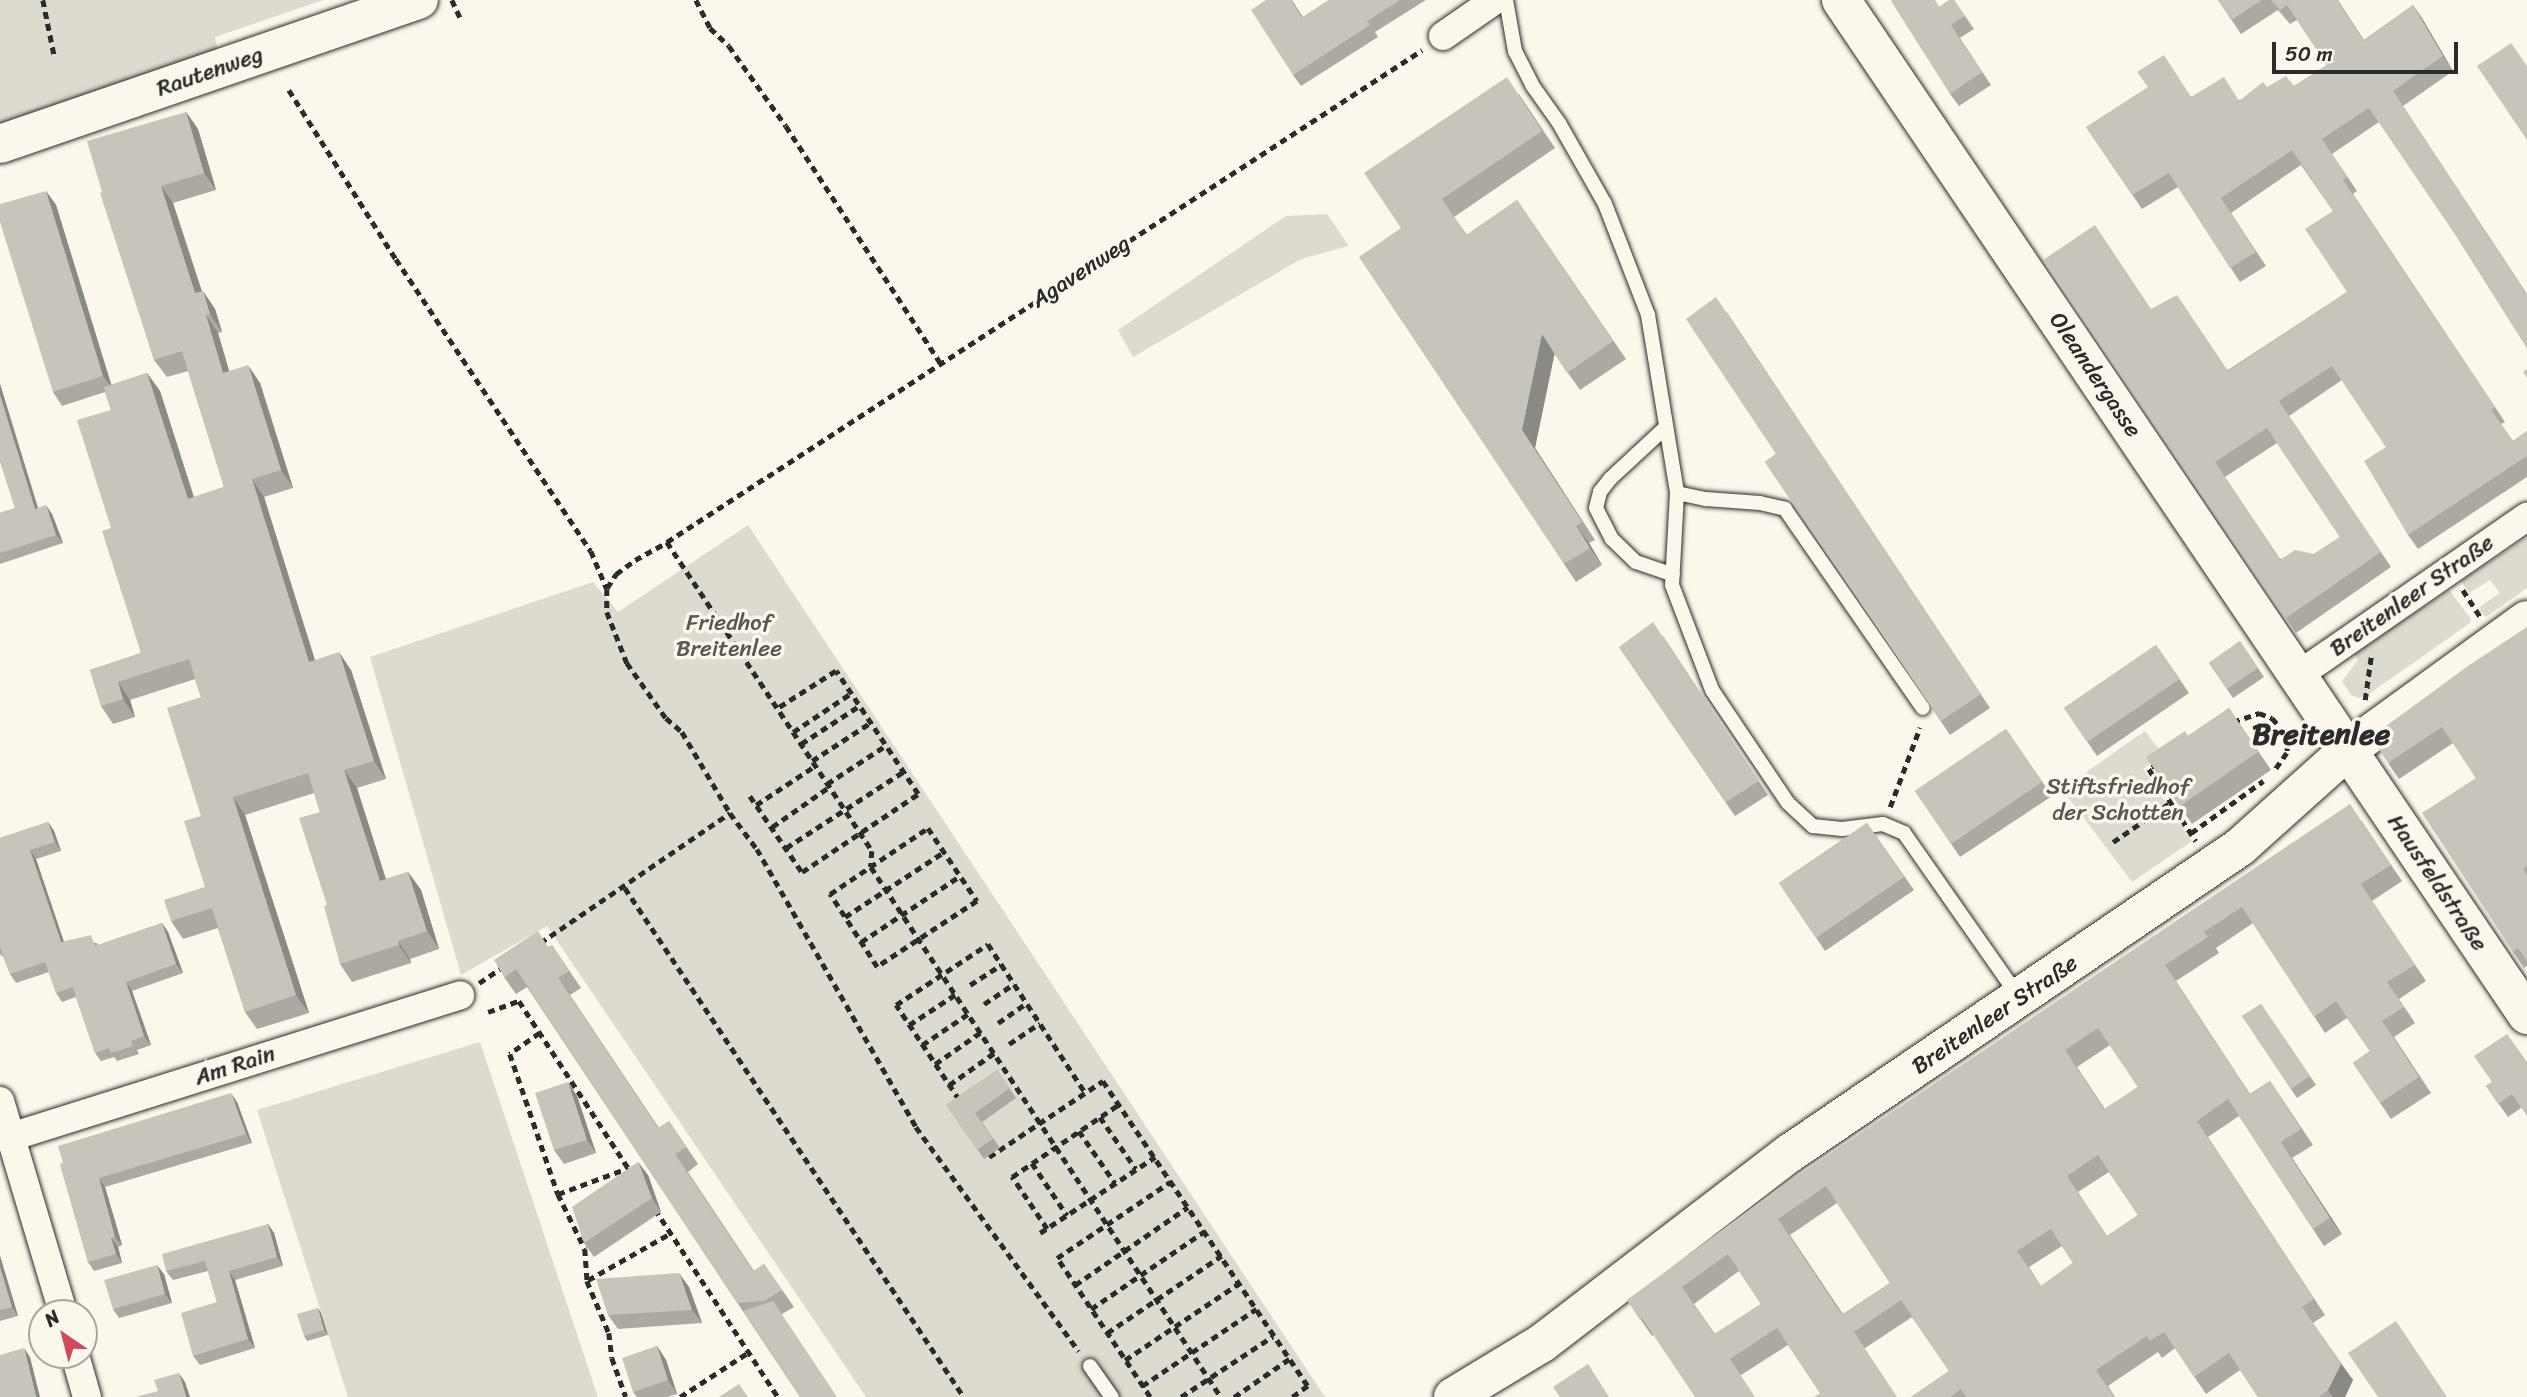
<!DOCTYPE html>
<html>
<head>
<meta charset="utf-8">
<style>
	body { margin:0 }
	#map { position:relative; width:2527px; height:1397px; overflow:hidden; background:#fbf7ec; font-family:Sriracha,sans-serif }
	div>[style] { position:absolute }
	[style*='--x'] { left:calc(var(--x)*1px); top:calc(var(--y)*1px); width:calc(var(--w)*1px); rotate:calc(var(--a)*1deg) }
	.green>* { inset:0; background:#dddad0 }
	.path>* { height:4.5px; margin-top:-2.25px; transform-origin:0; background:repeating-linear-gradient(90deg,#2b2b2b 0 7px,transparent 0 12px) }
	.roads { filter:drop-shadow(0 0 2px #2b2b2b) drop-shadow(0 0 2px #2b2b2b) }
	.lane>* { height:14px; margin:-7px; padding:0 7px; transform-origin:7px; border-radius:7px; background:#fbf7ec }
	.street>* { height:28px; margin:-14px; padding:0 14px; transform-origin:14px; border-radius:14px; background:#fbf7ec }
	.secondary>* { height:38px; margin:-19px; padding:0 19px; transform-origin:19px; border-radius:19px; background:#fbf7ec }
	.wall>* { inset:0; background:#aba9a2 }
	.shaded-wall>* { inset:0; background:#8b8984 }
	.building>* { inset:0; background:#c7c4bc }
	span { translate:-50% -50%; white-space:nowrap; text-align:center; line-height:1.15; -webkit-text-stroke:7px #fbf7ec; paint-order:stroke }
	.street-label { font-size:23px; color:#2b2b2b }
	.park-label { font-size:23px; color:#585754 }
	.district-label { font-size:30px; color:#2b2b2b; font-weight:700 }
	.north { position:absolute; left:28px; top:1299px; width:70px; height:70px; box-sizing:border-box; background:#fbf7ec; border:2px solid #a8a59f; border-radius:50%; rotate:325deg; font-size:19px; font-weight:700; line-height:28px; text-align:center; color:#2b2b2b }
	.north::after { content:''; display:block; margin:auto; width:24px; height:32px; background:#d1495b; clip-path:polygon(50% 0,100% 100%,50% 72%,0 100%) }
	.scale { position:absolute; left:2272px; top:42px; width:186px; height:32px; box-sizing:border-box; border:4px solid #2b2b2b; border-top:0; padding-left:9px; font-size:21px; line-height:24px; white-space:nowrap; color:#2b2b2b; -webkit-text-stroke:5px #fbf7ec; paint-order:stroke }
</style>
</head>
<body>
<div id="map">
	<div class="green">
		<i style="clip-path:polygon(0 0,323px 0,215px 37px,218px 52px,0 128px)"></i>
		<i style="clip-path:polygon(1327px 214px,1349px 246px,1301px 259px,1133px 357px,1118px 330px,1286px 216px)"></i>
		<i style="clip-path:polygon(748px 525px,1325px 1397px,866px 1397px,547px 926px,461px 975px,370px 657px,593px 582px,618px 612px)"></i>
		<i style="clip-path:polygon(2527px 537px,2527px 588px,2486px 617px,2480px 611px,2481px 606px,2500px 593px,2490px 580px,2469px 593px,2461px 581px)"></i>
		<i style="clip-path:polygon(2449px 590px,2471px 619px,2470px 623px,2366px 696px,2359px 698px,2351px 695px,2342px 681px,2358px 660px,2354px 654px)"></i>
		<i style="clip-path:polygon(2145px 731px,2163px 755px,2143px 769px,2192px 841px,2132px 882px,2062px 789px)"></i>
		<i style="clip-path:polygon(480px 1042px,598px 1397px,348px 1397px,257px 1110px)"></i>
	</div>
	<div class="path">
		<i style="--x:43;--y:0;--w:60;--a:78.5"></i>
		<i style="--x:452;--y:0;--w:19;--a:65"></i>
		<i style="--x:696;--y:0;--w:31;--a:63"></i>
		<i style="--x:710;--y:28;--w:26;--a:43"></i>
		<i style="--x:729;--y:46;--w:98;--a:54.5"></i>
		<i style="--x:786;--y:126;--w:284;--a:56.9"></i>
		<i style="--x:289;--y:90;--w:200;--a:57.7"></i>
		<i style="--x:396;--y:259;--w:351;--a:56.3"></i>
		<i style="--x:591;--y:551;--w:41;--a:67.2"></i>
		<i style="--x:607;--y:589;--w:23;--a:90"></i>
		<i style="--x:607;--y:612;--w:55;--a:68.6"></i>
		<i style="--x:627;--y:663;--w:67;--a:54.7"></i>
		<i style="--x:666;--y:718;--w:21;--a:41"></i>
		<i style="--x:682;--y:732;--w:94;--a:59.3"></i>
		<i style="--x:730;--y:813;--w:45;--a:53.1"></i>
		<i style="--x:757;--y:849;--w:320;--a:60.2"></i>
		<i style="--x:916;--y:1127;--w:277;--a:54"></i>
		<i style="--x:667;--y:542;--w:371;--a:56.4"></i>
		<i style="--x:872;--y:851;--w:16;--a:94"></i>
		<i style="--x:871;--y:867;--w:635;--a:56.56"></i>
		<i style="--x:607;--y:588;--w:17;--a:-57"></i>
		<i style="--x:616;--y:574;--w:24;--a:-36"></i>
		<i style="--x:635;--y:560;--w:37;--a:-29"></i>
		<i style="--x:667;--y:542;--w:901;--a:-33.09"></i>
		<i style="--x:2463;--y:590;--w:33;--a:57"></i>
		<i style="--x:2365;--y:700;--w:43;--a:-82.1"></i>
		<i style="--x:2233;--y:722;--w:28;--a:-19"></i>
		<i style="--x:2259;--y:713;--w:14;--a:21"></i>
		<i style="--x:2272;--y:718;--w:15;--a:48"></i>
		<i style="--x:2282;--y:729;--w:16;--a:68"></i>
		<i style="--x:2288;--y:744;--w:9;--a:96"></i>
		<i style="--x:2287;--y:753;--w:21;--a:125"></i>
		<i style="--x:793;--y:732;--w:69;--a:-33.7"></i>
		<i style="--x:801;--y:744;--w:69;--a:-33.2"></i>
		<i style="--x:812;--y:761;--w:69;--a:-33.2"></i>
		<i style="--x:2158;--y:764;--w:10;--a:151"></i>
		<i style="--x:2149;--y:769;--w:86;--a:56.9"></i>
		<i style="--x:827;--y:784;--w:69;--a:-33.2"></i>
		<i style="--x:750;--y:796;--w:92;--a:55.6"></i>
		<i style="--x:802;--y:872;--w:140;--a:-33.9"></i>
		<i style="--x:918;--y:794;--w:148;--a:-123.7"></i>
		<i style="--x:836;--y:671;--w:70;--a:147.2"></i>
		<i style="--x:756;--y:805;--w:71;--a:-33.5"></i>
		<i style="--x:1890;--y:807;--w:85;--a:-69.4"></i>
		<i style="--x:772;--y:827;--w:70;--a:-35.1"></i>
		<i style="--x:928;--y:828;--w:88;--a:56.1"></i>
		<i style="--x:977;--y:901;--w:120;--a:146.6"></i>
		<i style="--x:877;--y:967;--w:87;--a:-122.8"></i>
		<i style="--x:830;--y:894;--w:118;--a:-34"></i>
		<i style="--x:2191;--y:833;--w:89;--a:-35.8"></i>
		<i style="--x:2113;--y:842;--w:70;--a:-34.6"></i>
		<i style="--x:786;--y:848;--w:140;--a:-33"></i>
		<i style="--x:625;--y:888;--w:612;--a:56.34"></i>
		<i style="--x:845;--y:917;--w:118;--a:-33.3"></i>
		<i style="--x:861;--y:942;--w:119;--a:-33.7"></i>
		<i style="--x:540;--y:943;--w:230;--a:-34.4"></i>
		<i style="--x:479;--y:983;--w:30;--a:-34"></i>
		<i style="--x:970;--y:985;--w:37;--a:-33"></i>
		<i style="--x:984;--y:1004;--w:36;--a:-34"></i>
		<i style="--x:488;--y:1012;--w:33;--a:-20"></i>
		<i style="--x:519;--y:1001;--w:204;--a:56.8"></i>
		<i style="--x:998;--y:1023;--w:35;--a:-35"></i>
		<i style="--x:909;--y:1025;--w:56;--a:-33.4"></i>
		<i style="--x:540;--y:1033;--w:37;--a:145"></i>
		<i style="--x:510;--y:1054;--w:148;--a:71.1"></i>
		<i style="--x:558;--y:1194;--w:61;--a:63.9"></i>
		<i style="--x:585;--y:1249;--w:32;--a:86"></i>
		<i style="--x:587;--y:1281;--w:56;--a:67.1"></i>
		<i style="--x:609;--y:1333;--w:25;--a:83"></i>
		<i style="--x:612;--y:1358;--w:41;--a:70.3"></i>
		<i style="--x:1009;--y:1044;--w:37;--a:-34"></i>
		<i style="--x:922;--y:1045;--w:55;--a:-34"></i>
		<i style="--x:935;--y:1064;--w:56;--a:-34.8"></i>
		<i style="--x:949;--y:1085;--w:55;--a:-35.4"></i>
		<i style="--x:959;--y:1100;--w:114;--a:-123.6"></i>
		<i style="--x:896;--y:1005;--w:110;--a:-33.5"></i>
		<i style="--x:988;--y:944;--w:177;--a:56.8"></i>
		<i style="--x:1100;--y:1117;--w:63;--a:55.3"></i>
		<i style="--x:1079;--y:1131;--w:63;--a:55.3"></i>
		<i style="--x:989;--y:1157;--w:137;--a:-33.7"></i>
		<i style="--x:1103;--y:1081;--w:367;--a:56.1"></i>
		<i style="--x:1308;--y:1386;--w:19;--a:144"></i>
		<i style="--x:1032;--y:1163;--w:63;--a:56.1"></i>
		<i style="--x:558;--y:1194;--w:75;--a:-20.4"></i>
		<i style="--x:655;--y:1209;--w:225;--a:56.8"></i>
		<i style="--x:1047;--y:1229;--w:63;--a:-123.9"></i>
		<i style="--x:1012;--y:1177;--w:128;--a:-34.2"></i>
		<i style="--x:1040;--y:1233;--w:138;--a:-33.5"></i>
		<i style="--x:588;--y:1280;--w:95;--a:-29.5"></i>
		<i style="--x:1075;--y:1285;--w:137;--a:-34.6"></i>
		<i style="--x:1091;--y:1309;--w:138;--a:-34.4"></i>
		<i style="--x:1107;--y:1333;--w:138;--a:-34"></i>
		<i style="--x:1125;--y:1360;--w:136;--a:-33.9"></i>
		<i style="--x:1142;--y:1386;--w:138;--a:-34"></i>
		<i style="--x:680;--y:1397;--w:82;--a:-33.1"></i>
		<i style="--x:1150;--y:1397;--w:167;--a:-123.8"></i>
		<i style="--x:1057;--y:1258;--w:136;--a:-33.9"></i>
		<i style="--x:1181;--y:1397;--w:110;--a:-33.5"></i>
		<i style="--x:1234;--y:1397;--w:67;--a:-34.6"></i>
	</div>
	<div class="roads">
		<div class="lane">
			<i style="--x:1506;--y:0;--w:52;--a:80"></i>
			<i style="--x:1515;--y:51;--w:38;--a:63"></i>
			<i style="--x:1532;--y:85;--w:47;--a:54.6"></i>
			<i style="--x:1559;--y:123;--w:93;--a:60.4"></i>
			<i style="--x:1605;--y:204;--w:119;--a:68.8"></i>
			<i style="--x:1648;--y:315;--w:180;--a:80.7"></i>
			<i style="--x:1677;--y:493;--w:92;--a:93.1"></i>
			<i style="--x:1672;--y:585;--w:112;--a:69.1"></i>
			<i style="--x:1712;--y:690;--w:136;--a:56.1"></i>
			<i style="--x:1788;--y:803;--w:34;--a:43"></i>
			<i style="--x:1813;--y:826;--w:29;--a:6"></i>
			<i style="--x:1842;--y:829;--w:41;--a:-7"></i>
			<i style="--x:1883;--y:824;--w:23;--a:23"></i>
			<i style="--x:1904;--y:833;--w:199;--a:55"></i>
			<i style="--x:1666;--y:427;--w:76;--a:137.1"></i>
			<i style="--x:1610;--y:479;--w:16;--a:128"></i>
			<i style="--x:1600;--y:492;--w:16;--a:104"></i>
			<i style="--x:1596;--y:508;--w:35;--a:63"></i>
			<i style="--x:1612;--y:539;--w:33;--a:44"></i>
			<i style="--x:1636;--y:562;--w:39;--a:19"></i>
			<i style="--x:1677;--y:493;--w:30;--a:12"></i>
			<i style="--x:1706;--y:499;--w:54;--a:4.2"></i>
			<i style="--x:1760;--y:503;--w:26;--a:13"></i>
			<i style="--x:1785;--y:509;--w:242;--a:55.3"></i>
			<i style="--x:1090;--y:1366;--w:38;--a:55"></i>
		</div>
		<div class="street">
			<i style="--x:1443;--y:36;--w:63;--a:-34.7"></i>
			<i style="--x:2297;--y:676;--w:280;--a:-34.7"></i>
			<i style="--x:0;--y:1101;--w:221;--a:73.4"></i>
			<i style="--x:11;--y:1137;--w:471;--a:-17.5"></i>
			<i style="--x:75;--y:1355;--w:44;--a:74.1"></i>
		</div>
		<div class="secondary">
			<i style="--x:1841;--y:0;--w:1225;--a:55.95"></i>
			<i style="--x:0;--y:144;--w:443;--a:-19"></i>
			<i style="--x:1453;--y:1397;--w:104;--a:-31.2"></i>
			<i style="--x:1542;--y:1343;--w:312;--a:-37.5"></i>
			<i style="--x:1790;--y:1153;--w:544;--a:-34.22"></i>
			<i style="--x:2240;--y:847;--w:145;--a:-41.9"></i>
			<i style="--x:2348;--y:750;--w:221;--a:-36"></i>
		</div>
	</div>
	<div class="wall">
		<i style="clip-path:polygon(1266px 0,1292px 0,1303px 17px,1329px 0,1426px 0,1375px 32px,1378px 37px,1301px 86px,1293px 75px)"></i>
		<i style="clip-path:polygon(1954px 0,1974px 29px,1960px 38px,1991px 85px,1959px 106px,1950px 94px,1939px 7px)"></i>
		<i style="clip-path:polygon(evenodd,2218px 0,2338px 0,2364px 40px,2413px 5px,2423px 20px,2453px 71px,2403px 106px,2527px 294px,2527px 348px,2455px 234px,2379px 122px,2332px 154px,2357px 191px,2353px 194px,2505px 422px,2501px 424px,2513px 441px,2527px 431px,2527px 477px,2418px 549px,2408px 535px,2386px 447px,2342px 380px,2289px 416px,2391px 567px,2296px 633px,2043px 260px,2151px 309px,2228px 370px,2347px 292px,2333px 211px,2301px 165px,2231px 213px,2266px 266px,2240px 282px,2178px 187px,2142px 209px,2086px 127px,2192px 96px,2240px 100px,2267px 87px,2294px 86px,2327px 65px,2297px 20px,2290px 24px,2278px 10px,2241px 34px,2218px 0,2277px 443px,2340px 537px,2314px 554px,2280px 559px,2225px 477px,2277px 443px)"></i>
		<i style="clip-path:polygon(1519px 94px,1555px 148px,1454px 217px,1467px 235px,1517px 200px,1626px 359px,1580px 390px,1554px 353px,1535px 448px,1595px 540px,1589px 543px,1602px 565px,1576px 582px,1564px 564px,1401px 228px)"></i>
		<i style="clip-path:polygon(186px 112px,198px 129px,216px 190px,173px 203px,202px 291px,215px 309px,222px 332px,218px 333px,229px 371px,260px 383px,293px 488px,264px 497px,315px 660px,351px 670px,386px 779px,357px 788px,386px 879px,408px 872px,421px 890px,439px 949px,410px 959px,411px 963px,352px 982px,340px 964px,327px 905px,320px 812px,314px 793px,245px 815px,309px 1013px,257px 1029px,245px 1012px,218px 928px,183px 939px,171px 921px,205px 887px,201px 816px,201px 697px,195px 679px,130px 700px,135px 717px,113px 724px,101px 706px,90px 670px,141px 653px,111px 528px,111px 410px,105px 392px,62px 406px,53px 392px,46px 191px,56px 205px,111px 385px,147px 373px,160px 391px,194px 497px,224px 487px,188px 371px,167px 377px,154px 360px,102px 192px)"></i>
		<i style="clip-path:polygon(1726px 311px,1990px 708px,1950px 735px,1765px 462px,1776px 454px)"></i>
		<i style="clip-path:polygon(0 384px,38px 508px,52px 514px,63px 543px,0 564px,0 513px,15px 508px,0 461px)"></i>
		<i style="clip-path:polygon(2527px 627px,2527px 966px,2524px 968px,2513px 952px,2476px 778px,2453px 743px,2399px 779px,2388px 763px)"></i>
		<i style="clip-path:polygon(1663px 636px,1768px 795px,1735px 816px,1619px 647px)"></i>
		<i style="clip-path:polygon(2240px 641px,2264px 677px,2233px 698px,2209px 663px)"></i>
		<i style="clip-path:polygon(2156px 645px,2189px 693px,2097px 756px,2064px 708px)"></i>
		<i style="clip-path:polygon(2229px 708px,2271px 770px,2192px 824px,2146px 757px,2188px 736px)"></i>
		<i style="clip-path:polygon(2006px 729px,2052px 796px,1960px 857px,1915px 791px)"></i>
		<i style="clip-path:polygon(evenodd,2361px 820px,2402px 881px,2372px 901px,2426px 981px,2399px 999px,2415px 1023px,2394px 1037px,2431px 1093px,2391px 1119px,2353px 1063px,2370px 1051px,2347px 1018px,2325px 1033px,2253px 923px,2216px 948px,2219px 953px,2176px 981px,2250px 1094px,2270px 1081px,2313px 1145px,2292px 1158px,2342px 1234px,2324px 1246px,2239px 1116px,2208px 1137px,2325px 1315px,2313px 1323px,2353px 1380px,2345px 1397px,2258px 1397px,2240px 1370px,2206px 1394px,2175px 1348px,2162px 1358px,2158px 1352px,2108px 1386px,2115px 1397px,1911px 1397px,1949px 1371px,1912px 1317px,1865px 1348px,1820px 1393px,1788px 1345px,1741px 1375px,1653px 1335px,1652px 1336px,1627px 1300px,2361px 820px,2110px 1045px,2138px 1087px,2105px 1109px,2077px 1067px,2110px 1045px,2361px 820px,2109px 1172px,2138px 1215px,2107px 1236px,2078px 1192px,2109px 1172px,2361px 820px,1837px 1203px,1890px 1283px,1843px 1314px,1790px 1235px,1837px 1203px,2361px 820px,2062px 1246px,2073px 1263px,2041px 1286px,2029px 1267px,2062px 1246px,2361px 820px,1739px 1271px,1761px 1304px,1715px 1334px,1694px 1304px,1739px 1271px)"></i>
		<i style="clip-path:polygon(48px 822px,54px 831px,61px 851px,36px 859px,64px 942px,97px 943px,98px 945px,162px 923px,168px 932px,183px 973px,132px 991px,151px 1045px,137px 1050px,139px 1054px,117px 1061px,114px 1057px,101px 1061px,95px 1053px,76px 997px,62px 1002px,56px 993px,49px 972px,16px 983px,10px 974px,3px 956px,2px 956px,0 954px,0 838px)"></i>
		<i style="clip-path:polygon(1867px 823px,1914px 890px,1825px 951px,1779px 883px)"></i>
		<i style="clip-path:polygon(552px 945px,581px 988px,570px 995px,659px 1128px,669px 1121px,698px 1164px,688px 1172px,754px 1271px,764px 1264px,794px 1307px,782px 1314px,800px 1397px,527px 987px,516px 994px,504px 977px)"></i>
		<i style="clip-path:polygon(2261px 1004px,2316px 1085px,2297px 1098px,2242px 1016px)"></i>
		<i style="clip-path:polygon(2507px 1034px,2521px 1108px,2508px 1117px,2486px 1086px,2492px 1082px)"></i>
		<i style="clip-path:polygon(997px 1070px,1016px 1098px,982px 1122px,1000px 1148px,984px 1159px,946px 1105px)"></i>
		<i style="clip-path:polygon(568px 1082px,577px 1096px,596px 1153px,564px 1164px,554px 1150px)"></i>
		<i style="clip-path:polygon(237px 1102px,252px 1143px,105px 1187px,122px 1245px,118px 1247px,122px 1263px,94px 1271px,88px 1262px,60px 1164px)"></i>
		<i style="clip-path:polygon(648px 1175px,661px 1212px,594px 1257px,584px 1243px)"></i>
		<i style="clip-path:polygon(268px 1224px,274px 1233px,283px 1266px,235px 1280px,255px 1348px,200px 1365px,193px 1356px,217px 1302px,208px 1271px,173px 1280px,166px 1271px)"></i>
		<i style="clip-path:polygon(0 1256px,18px 1316px,0 1321px)"></i>
		<i style="clip-path:polygon(164px 1274px,172px 1303px,119px 1318px,113px 1309px)"></i>
		<i style="clip-path:polygon(689px 1287px,702px 1323px,618px 1329px,608px 1315px)"></i>
		<i style="clip-path:polygon(318px 1308px,321px 1313px,328px 1335px,307px 1341px,304px 1336px)"></i>
		<i style="clip-path:polygon(657px 1346px,666px 1360px,677px 1394px,667px 1397px,637px 1397px,633px 1392px)"></i>
	</div>
	<div class="shaded-wall">
		<i style="clip-path:polygon(2413px 5px,2423px 20px,2453px 71px,2443px 56px)"></i>
		<i style="clip-path:polygon(186px 112px,198px 129px,216px 190px,204px 173px)"></i>
		<i style="clip-path:polygon(161px 186px,173px 203px,208px 311px,195px 293px)"></i>
		<i style="clip-path:polygon(46px 191px,56px 205px,113px 390px,103px 376px)"></i>
		<i style="clip-path:polygon(203px 291px,215px 309px,222px 332px,210px 314px)"></i>
		<i style="clip-path:polygon(206px 315px,218px 333px,235px 391px,223px 373px)"></i>
		<i style="clip-path:polygon(1542px 334px,1555px 352px,1535px 448px,1595px 540px,1522px 430px)"></i>
		<i style="clip-path:polygon(248px 365px,260px 383px,293px 488px,281px 470px)"></i>
		<i style="clip-path:polygon(147px 373px,160px 391px,200px 517px,188px 499px)"></i>
		<i style="clip-path:polygon(0 384px,41px 518px,35px 509px,0 395px)"></i>
		<i style="clip-path:polygon(252px 479px,264px 497px,321px 680px,309px 662px)"></i>
		<i style="clip-path:polygon(46px 505px,52px 514px,63px 543px,56px 535px)"></i>
		<i style="clip-path:polygon(1576px 526px,1589px 543px,1602px 565px,1590px 548px)"></i>
		<i style="clip-path:polygon(339px 652px,351px 670px,386px 779px,374px 761px)"></i>
		<i style="clip-path:polygon(118px 682px,130px 700px,135px 717px,123px 699px)"></i>
		<i style="clip-path:polygon(344px 770px,357px 788px,392px 899px,380px 881px)"></i>
		<i style="clip-path:polygon(233px 797px,245px 815px,309px 1013px,296px 995px)"></i>
		<i style="clip-path:polygon(48px 822px,54px 831px,61px 851px,55px 842px)"></i>
		<i style="clip-path:polygon(30px 850px,36px 859px,67px 951px,61px 942px)"></i>
		<i style="clip-path:polygon(408px 872px,421px 890px,439px 949px,427px 931px)"></i>
		<i style="clip-path:polygon(162px 923px,168px 932px,183px 973px,176px 964px)"></i>
		<i style="clip-path:polygon(398px 941px,410px 959px,411px 963px,399px 945px)"></i>
		<i style="clip-path:polygon(126px 982px,132px 991px,151px 1045px,144px 1036px)"></i>
		<i style="clip-path:polygon(568px 1082px,577px 1096px,596px 1153px,587px 1140px)"></i>
		<i style="clip-path:polygon(231px 1093px,237px 1102px,252px 1143px,246px 1134px)"></i>
		<i style="clip-path:polygon(2281px 1142px,2292px 1158px,2342px 1234px,2330px 1218px)"></i>
		<i style="clip-path:polygon(638px 1162px,648px 1175px,661px 1212px,652px 1198px)"></i>
		<i style="clip-path:polygon(99px 1178px,105px 1187px,122px 1245px,115px 1237px)"></i>
		<i style="clip-path:polygon(268px 1224px,274px 1233px,283px 1266px,277px 1257px)"></i>
		<i style="clip-path:polygon(111px 1238px,118px 1247px,122px 1263px,116px 1254px)"></i>
		<i style="clip-path:polygon(0 1256px,18px 1316px,12px 1307px,0 1267px)"></i>
		<i style="clip-path:polygon(157px 1265px,164px 1274px,172px 1303px,165px 1294px)"></i>
		<i style="clip-path:polygon(229px 1271px,235px 1280px,255px 1348px,248px 1339px)"></i>
		<i style="clip-path:polygon(679px 1273px,689px 1287px,702px 1323px,692px 1310px)"></i>
		<i style="clip-path:polygon(318px 1308px,321px 1313px,328px 1335px,324px 1330px)"></i>
		<i style="clip-path:polygon(657px 1346px,666px 1360px,677px 1394px,668px 1380px)"></i>
		<i style="clip-path:polygon(24px 1348px,30px 1357px,40px 1397px,36px 1397px)"></i>
		<i style="clip-path:polygon(2341px 1364px,2353px 1380px,2345px 1397px,2333px 1397px,2328px 1390px)"></i>
		<i style="clip-path:polygon(179px 1373px,185px 1382px,190px 1397px,186px 1397px)"></i>
	</div>
	<div class="building">
		<i style="clip-path:polygon(1266px 0,1291px 0,1302px 18px,1329px 0,1400px 0,1367px 21px,1370px 25px,1293px 75px,1251px 10px)"></i>
		<i style="clip-path:polygon(1893px 0,1935px 0,1939px 7px,1949px 0,1954px 0,1965px 16px,1951px 25px,1982px 72px,1950px 94px,1891px 1px)"></i>
		<i style="clip-path:polygon(2218px 0,2262px 0,2231px 20px)"></i>
		<i style="clip-path:polygon(evenodd,2271px 0,2337px 0,2364px 41px,2413px 5px,2443px 56px,2393px 91px,2527px 295px,2527px 348px,2455px 234px,2369px 108px,2322px 139px,2347px 177px,2343px 180px,2495px 407px,2491px 410px,2513px 441px,2527px 431px,2527px 456px,2408px 535px,2364px 461px,2386px 447px,2332px 366px,2279px 401px,2381px 552px,2286px 618px,2043px 260px,2095px 225px,2151px 309px,2177px 295px,2228px 371px,2347px 292px,2305px 229px,2333px 211px,2292px 150px,2221px 198px,2256px 252px,2230px 268px,2169px 173px,2132px 195px,2086px 127px,2148px 87px,2137px 72px,2164px 55px,2191px 97px,2224px 77px,2239px 101px,2263px 82px,2267px 87px,2286px 76px,2294px 86px,2327px 65px,2287px 5px,2280px 10px,2271px 0,2267px 428px,2340px 537px,2314px 554px,2295px 550px,2280px 560px,2215px 462px,2267px 428px)"></i>
		<i style="clip-path:polygon(2511px 43px,2527px 66px,2527px 140px,2477px 66px)"></i>
		<i style="clip-path:polygon(1507px 77px,1542px 131px,1442px 199px,1466px 235px,1517px 200px,1613px 341px,1567px 373px,1542px 334px,1522px 430px,1582px 522px,1576px 526px,1590px 548px,1564px 564px,1359px 257px,1401px 228px,1364px 173px)"></i>
		<i style="clip-path:polygon(186px 112px,204px 173px,161px 186px,195px 293px,203px 291px,210px 314px,206px 315px,223px 373px,248px 365px,281px 470px,252px 479px,309px 662px,339px 652px,374px 761px,344px 770px,380px 881px,408px 872px,427px 931px,398px 941px,399px 945px,340px 964px,324px 906px,327px 905px,299px 818px,320px 812px,308px 773px,233px 797px,296px 995px,245px 1012px,212px 908px,171px 921px,164px 900px,205px 887px,184px 821px,201px 816px,167px 708px,201px 697px,189px 659px,118px 682px,123px 699px,101px 706px,90px 670px,141px 653px,102px 531px,111px 528px,77px 420px,111px 410px,104px 387px,147px 373px,188px 499px,224px 487px,182px 351px,154px 360px,100px 193px,102px 192px,87px 141px)"></i>
		<i style="clip-path:polygon(46px 191px,103px 376px,53px 392px,0 222px,0 204px)"></i>
		<i style="clip-path:polygon(1716px 297px,1981px 694px,1941px 721px,1765px 462px,1776px 454px,1686px 319px)"></i>
		<i style="clip-path:polygon(2527px 369px,2527px 378px,2523px 372px)"></i>
		<i style="clip-path:polygon(0 395px,35px 509px,46px 505px,56px 535px,0 553px,0 513px,15px 508px,0 461px)"></i>
		<i style="clip-path:polygon(1653px 622px,1759px 781px,1726px 802px,1619px 647px)"></i>
		<i style="clip-path:polygon(2527px 627px,2527px 866px,2523px 869px,2527px 876px,2527px 961px,2518px 948px,2513px 952px,2422px 813px,2476px 778px,2442px 727px,2388px 763px,2371px 737px,2468px 666px)"></i>
		<i style="clip-path:polygon(2240px 641px,2258px 668px,2227px 689px,2209px 663px)"></i>
		<i style="clip-path:polygon(2156px 645px,2180px 679px,2087px 742px,2064px 708px)"></i>
		<i style="clip-path:polygon(2229px 708px,2258px 752px,2180px 806px,2146px 757px,2185px 731px,2188px 736px)"></i>
		<i style="clip-path:polygon(2006px 729px,2042px 782px,1951px 844px,1915px 791px)"></i>
		<i style="clip-path:polygon(evenodd,2350px 804px,2391px 865px,2361px 884px,2415px 965px,2387px 982px,2404px 1007px,2382px 1021px,2419px 1077px,2380px 1103px,2353px 1063px,2370px 1051px,2336px 1001px,2314px 1017px,2242px 907px,2204px 932px,2208px 937px,2165px 965px,2250px 1095px,2270px 1081px,2301px 1129px,2281px 1142px,2330px 1218px,2313px 1229px,2228px 1099px,2197px 1121px,2314px 1299px,2302px 1307px,2341px 1364px,2328px 1390px,2319px 1397px,2258px 1397px,2229px 1353px,2194px 1377px,2164px 1332px,2150px 1341px,2147px 1336px,2096px 1370px,2114px 1397px,1966px 1397px,1961px 1389px,1950px 1397px,1911px 1397px,1949px 1371px,1901px 1300px,1854px 1332px,1897px 1397px,1814px 1397px,1820px 1393px,1777px 1328px,1730px 1359px,1755px 1397px,1695px 1397px,1642px 1318px,1640px 1320px,1627px 1300px,1776px 1190px,2350px 804px,2098px 1028px,2138px 1087px,2104px 1109px,2065px 1050px,2098px 1028px,2350px 804px,2098px 1155px,2138px 1215px,2107px 1236px,2067px 1176px,2098px 1155px,2350px 804px,1826px 1186px,1890px 1283px,1842px 1315px,1778px 1219px,1826px 1186px,2350px 804px,2051px 1229px,2073px 1263px,2041px 1286px,2017px 1251px,2051px 1229px,2350px 804px,1728px 1254px,1761px 1304px,1714px 1334px,1682px 1287px,1728px 1254px)"></i>
		<i style="clip-path:polygon(48px 822px,55px 842px,30px 850px,61px 942px,91px 935px,95px 946px,162px 923px,176px 964px,126px 982px,144px 1036px,131px 1041px,133px 1046px,111px 1053px,109px 1048px,95px 1053px,73px 987px,56px 993px,45px 962px,10px 974px,0 947px,0 838px)"></i>
		<i style="clip-path:polygon(1867px 823px,1904px 877px,1816px 938px,1779px 883px)"></i>
		<i style="clip-path:polygon(538px 931px,548px 947px,552px 945px,569px 971px,558px 978px,658px 1128px,669px 1121px,686px 1147px,675px 1154px,753px 1271px,764px 1264px,782px 1290px,764px 1301px,737px 1303px,516px 969px,504px 977px,494px 960px)"></i>
		<i style="clip-path:polygon(2261px 1004px,2310px 1076px,2291px 1089px,2242px 1016px)"></i>
		<i style="clip-path:polygon(2507px 1034px,2527px 1062px,2527px 1116px,2512px 1094px,2498px 1104px,2486px 1086px,2492px 1082px,2474px 1056px)"></i>
		<i style="clip-path:polygon(997px 1070px,1010px 1088px,975px 1113px,993px 1139px,977px 1150px,946px 1105px)"></i>
		<i style="clip-path:polygon(568px 1082px,587px 1140px,554px 1150px,535px 1093px)"></i>
		<i style="clip-path:polygon(231px 1093px,246px 1134px,99px 1178px,115px 1237px,111px 1238px,116px 1254px,88px 1262px,60px 1164px,63px 1163px,58px 1146px)"></i>
		<i style="clip-path:polygon(638px 1162px,652px 1198px,584px 1243px,572px 1207px)"></i>
		<i style="clip-path:polygon(268px 1224px,277px 1257px,229px 1271px,248px 1339px,193px 1356px,181px 1313px,217px 1302px,205px 1261px,166px 1271px,162px 1254px)"></i>
		<i style="clip-path:polygon(157px 1265px,165px 1294px,113px 1309px,104px 1280px)"></i>
		<i style="clip-path:polygon(0 1267px,12px 1307px,0 1310px)"></i>
		<i style="clip-path:polygon(679px 1273px,692px 1310px,608px 1315px,596px 1279px)"></i>
		<i style="clip-path:polygon(773px 1301px,837px 1397px,800px 1397px,743px 1311px)"></i>
		<i style="clip-path:polygon(318px 1308px,324px 1330px,304px 1336px,297px 1314px)"></i>
		<i style="clip-path:polygon(2396px 1321px,2447px 1397px,2378px 1397px,2348px 1353px)"></i>
		<i style="clip-path:polygon(657px 1346px,668px 1380px,633px 1392px,622px 1358px)"></i>
		<i style="clip-path:polygon(24px 1348px,36px 1397px,0 1397px,0 1355px)"></i>
		<i style="clip-path:polygon(1588px 1364px,1609px 1397px,1560px 1397px,1553px 1387px)"></i>
		<i style="clip-path:polygon(179px 1373px,186px 1397px,136px 1397px,158px 1391px,154px 1380px)"></i>
		<i style="clip-path:polygon(739px 1384px,748px 1397px,719px 1397px)"></i>
	</div>
	<div class="street-label">
		<span style="left:210px;top:72px;rotate:-19deg">Rautenweg</span>
		<span style="left:1081px;top:272px;rotate:-33deg">Agavenweg</span>
		<span style="left:2095px;top:375px;rotate:56deg">Oleandergasse</span>
		<span style="left:2412px;top:596px;rotate:-35deg">Breitenleer Straße</span>
		<span style="left:2437px;top:883px;rotate:56deg">Hausfeldstraße</span>
		<span style="left:1995px;top:1015px;rotate:-34deg">Breitenleer Straße</span>
		<span style="left:235px;top:1066px;rotate:-18deg">Am Rain</span>
	</div>
	<div class="park-label">
		<span style="left:729px;top:636px">Friedhof<br>Breitenlee</span>
		<span style="left:2118px;top:800px">Stiftsfriedhof<br>der Schotten</span>
	</div>
	<div class="district-label">
		<span style="left:2321px;top:734px">Breitenlee</span>
	</div>
	<div class="north">N</div>
	<div class="scale">50 m</div>
</div>
</body>
</html>
